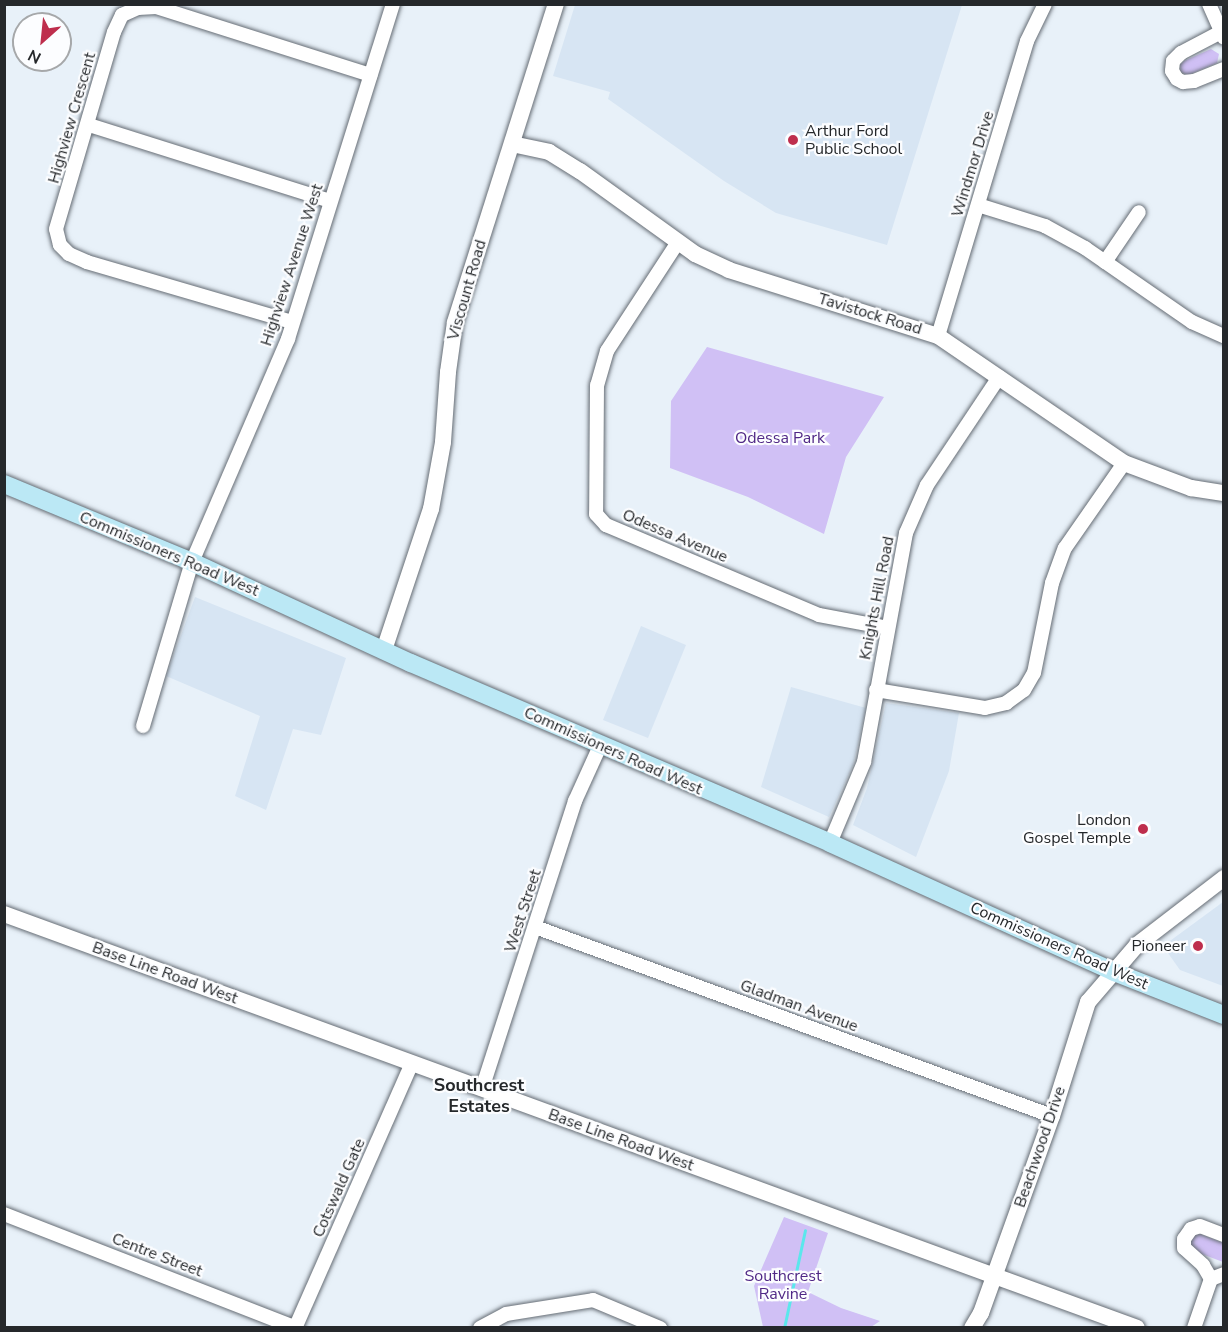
<!DOCTYPE html>
<html>
<head>
<meta charset="utf-8">
<style>
	body { margin:0 }
	#map { position:relative; width:1228px; height:1332px; overflow:hidden; background:#e8f1f9; font-family:"Nunito Sans",sans-serif }
	div>[style] { position:absolute }
	[style*='--x'] { left:calc(var(--x)*1px); top:calc(var(--y)*1px); width:calc(var(--w)*1px); rotate:calc(var(--a)*1deg) }
	.built>* { inset:0; background:#d7e5f3 }
	.green>* { inset:0; background:#d0c0f5 }
	.stream>* { height:3px; margin:-1.5px; padding:0 1.5px; transform-origin:1.5px; border-radius:1.5px; background:#5be7ec }
	.roads { filter:drop-shadow(0 0 2px #656c74) drop-shadow(0 0 2px #656c74) }
	.minor>* { height:14px; margin:-7px; padding:0 7px; transform-origin:7px; border-radius:7px; background:#fff }
	.tertiary>* { height:16px; margin:-8px; padding:0 8px; transform-origin:8px; border-radius:8px; background:#fff }
	.secondary>* { height:18px; margin:-9px; padding:0 9px; transform-origin:9px; border-radius:9px; background:#bbe8f5 }
	.dots>* { width:16px; height:16px; translate:-50% -50%; box-sizing:border-box; border:3px solid #fcfdff; border-radius:50% }
	span { translate:-50% -50%; white-space:nowrap; text-align:center; line-height:1.15; -webkit-text-stroke:4.5px #fcfdff; paint-order:stroke }
	.street-label { font-size:16px; color:#25282b }
	.poi-label { font-size:16px; color:#25282b }
	.left { translate:0 -50%; text-align:left }
	.right { translate:-100% -50%; text-align:right }
	.park-label { font-size:16px; color:#502886 }
	.neighbourhood-label { font-size:18px; color:#25282b; font-weight:700 }
	.frame { position:absolute; inset:0; border:6px solid #25282b; pointer-events:none }
	.north { position:absolute; left:12px; top:12px; width:60px; height:60px; box-sizing:border-box; background:#fcfdff; border:2px solid #a6a8aa; border-radius:50%; rotate:207deg; font-size:16px; font-weight:700; line-height:24px; text-align:center; color:#25282b }
	.north::after { content:''; display:block; margin:auto; width:21px; height:27px; background:#be2e4d; clip-path:polygon(50% 0,100% 100%,50% 72%,0 100%) }
</style>
</head>
<body>
<div id="map">
	<div class="built">
		<i style="clip-path:polygon(575px 5px,962px 5px,887px 245px,776px 213px,724px 181px,608px 99px,610px 92px,553px 76px)"></i>
		<i style="clip-path:polygon(195px 597px,346px 658px,321px 735px,293px 729px,266px 810px,235px 796px,260px 716px,166px 676px)"></i>
		<i style="clip-path:polygon(641px 626px,686px 645px,648px 738px,603px 720px)"></i>
		<i style="clip-path:polygon(791px 687px,866px 708px,853px 765px,829px 817px,761px 787px)"></i>
		<i style="clip-path:polygon(886px 703px,959px 713px,949px 771px,916px 857px,853px 825px,867px 788px)"></i>
		<i style="clip-path:polygon(1223px 902px,1223px 986px,1180px 970px,1163px 946px)"></i>
	</div>
	<div class="green">
		<i style="clip-path:polygon(1211px 49px,1219px 54px,1217px 63px,1188px 75px,1181px 72px,1180px 65px,1184px 61px)"></i>
		<i style="clip-path:polygon(707px 347px,884px 397px,846px 457px,824px 534px,748px 497px,670px 468px,671px 401px)"></i>
		<i style="clip-path:polygon(784px 1217px,828px 1233px,808px 1292px,841px 1308px,880px 1321px,871px 1327px,763px 1327px,754px 1286px)"></i>
		<i style="clip-path:polygon(1200px 1234px,1223px 1243px,1223px 1262px,1194px 1251px,1191px 1242px,1194px 1235px)"></i>
	</div>
	<div class="stream">
		<i style="--x:784;--y:1328;--w:100;--a:-77.9"></i>
	</div>
	<div class="roads">
		<div class="minor">
			<i style="--x:1209;--y:4;--w:37;--a:66"></i>
			<i style="--x:1221;--y:32;--w:45;--a:152.3"></i>
			<i style="--x:1181;--y:53;--w:11;--a:135"></i>
			<i style="--x:1173;--y:61;--w:10;--a:96"></i>
			<i style="--x:1172;--y:71;--w:9;--a:58"></i>
			<i style="--x:1177;--y:79;--w:7;--a:27"></i>
			<i style="--x:1183;--y:82;--w:11;--a:-5"></i>
			<i style="--x:1194;--y:81;--w:32;--a:-22"></i>
			<i style="--x:89;--y:125;--w:253;--a:17.5"></i>
			<i style="--x:978;--y:205;--w:70;--a:17.4"></i>
			<i style="--x:1045;--y:226;--w:46;--a:28.8"></i>
			<i style="--x:1085;--y:248;--w:130;--a:34.7"></i>
			<i style="--x:1192;--y:322;--w:35;--a:24"></i>
			<i style="--x:678;--y:242;--w:130;--a:123.1"></i>
			<i style="--x:607;--y:351;--w:35;--a:106"></i>
			<i style="--x:597;--y:385;--w:129;--a:90.4"></i>
			<i style="--x:596;--y:514;--w:15;--a:48"></i>
			<i style="--x:606;--y:525;--w:231;--a:22.9"></i>
			<i style="--x:819;--y:615;--w:70;--a:10.7"></i>
			<i style="--x:1105;--y:262;--w:60;--a:-55.8"></i>
			<i style="--x:292;--y:322;--w:214;--a:-163.7"></i>
			<i style="--x:87;--y:262;--w:20;--a:-156"></i>
			<i style="--x:69;--y:254;--w:13;--a:-135"></i>
			<i style="--x:60;--y:245;--w:16;--a:-104"></i>
			<i style="--x:56;--y:229;--w:205;--a:-73.6"></i>
			<i style="--x:114;--y:32;--w:19;--a:-65"></i>
			<i style="--x:122;--y:15;--w:17;--a:-24"></i>
			<i style="--x:138;--y:8;--w:18;--a:-3"></i>
			<i style="--x:156;--y:7;--w:225;--a:17.6"></i>
			<i style="--x:938;--y:336;--w:308;--a:-73.2"></i>
			<i style="--x:1027;--y:41;--w:41;--a:-64.1"></i>
			<i style="--x:876;--y:690;--w:110;--a:9.4"></i>
			<i style="--x:985;--y:708;--w:22;--a:-13"></i>
			<i style="--x:1006;--y:703;--w:22;--a:-36"></i>
			<i style="--x:1024;--y:690;--w:20;--a:-60"></i>
			<i style="--x:1034;--y:673;--w:92;--a:-78.7"></i>
			<i style="--x:1052;--y:583;--w:37;--a:-70"></i>
			<i style="--x:1065;--y:548;--w:103;--a:-55.2"></i>
			<i style="--x:143;--y:726;--w:171;--a:-73.4"></i>
			<i style="--x:192;--y:562;--w:243;--a:-66.7"></i>
			<i style="--x:288;--y:339;--w:351;--a:-72.6"></i>
			<i style="--x:830;--y:843;--w:88;--a:-67.2"></i>
			<i style="--x:864;--y:762;--w:233;--a:-79.6"></i>
			<i style="--x:906;--y:533;--w:52;--a:-66.4"></i>
			<i style="--x:927;--y:485;--w:130;--a:-56.3"></i>
			<i style="--x:535;--y:927;--w:550;--a:20.08"></i>
			<i style="--x:482;--y:1089;--w:303;--a:-72.1"></i>
			<i style="--x:575;--y:801;--w:60;--a:-65.6"></i>
			<i style="--x:4;--y:1214;--w:314;--a:21.3"></i>
			<i style="--x:1211;--y:1279;--w:16;--a:-120"></i>
			<i style="--x:1203;--y:1265;--w:25;--a:-138"></i>
			<i style="--x:1184;--y:1248;--w:9;--a:-90"></i>
			<i style="--x:1184;--y:1239;--w:12;--a:-55"></i>
			<i style="--x:1191;--y:1229;--w:9;--a:-18"></i>
			<i style="--x:1200;--y:1226;--w:26;--a:21"></i>
			<i style="--x:296;--y:1326;--w:287;--a:-66.2"></i>
			<i style="--x:480;--y:1328;--w:30;--a:-28"></i>
			<i style="--x:506;--y:1314;--w:88;--a:-9.1"></i>
			<i style="--x:593;--y:1300;--w:73;--a:22.7"></i>
			<i style="--x:1194;--y:1328;--w:52;--a:-70.9"></i>
			<i style="--x:1211;--y:1279;--w:14;--a:-21"></i>
		</div>
		<div class="tertiary">
			<i style="--x:512;--y:144;--w:38;--a:12"></i>
			<i style="--x:549;--y:152;--w:36;--a:32"></i>
			<i style="--x:580;--y:171;--w:142;--a:35.8"></i>
			<i style="--x:695;--y:254;--w:38;--a:25"></i>
			<i style="--x:729;--y:270;--w:219;--a:17.5"></i>
			<i style="--x:938;--y:336;--w:225;--a:34.3"></i>
			<i style="--x:1124;--y:463;--w:72;--a:20.5"></i>
			<i style="--x:1191;--y:488;--w:33;--a:9"></i>
			<i style="--x:384;--y:650;--w:149;--a:-71.6"></i>
			<i style="--x:431;--y:509;--w:68;--a:-79.8"></i>
			<i style="--x:443;--y:442;--w:70;--a:-85.9"></i>
			<i style="--x:448;--y:372;--w:50;--a:-82"></i>
			<i style="--x:455;--y:322;--w:334;--a:-72.4"></i>
			<i style="--x:4;--y:914;--w:1206;--a:20.07"></i>
			<i style="--x:972;--y:1328;--w:17;--a:-59"></i>
			<i style="--x:981;--y:1313;--w:209;--a:-70.2"></i>
			<i style="--x:1052;--y:1116;--w:120;--a:-72.5"></i>
			<i style="--x:1088;--y:1002;--w:75;--a:-49.3"></i>
			<i style="--x:1137;--y:945;--w:110;--a:-37.6"></i>
		</div>
		<div class="secondary">
			<i style="--x:4;--y:484;--w:204;--a:22.5"></i>
			<i style="--x:192;--y:562;--w:241;--a:24.8"></i>
			<i style="--x:411;--y:663;--w:456;--a:23.2"></i>
			<i style="--x:830;--y:843;--w:312;--a:24.4"></i>
			<i style="--x:1114;--y:972;--w:118;--a:21.4"></i>
		</div>
	</div>
	<div class="dots">
		<i style="left:793px;top:140px;background:#be2e4d"></i>
		<i style="left:1143px;top:829px;background:#be2e4d"></i>
		<i style="left:1198px;top:946px;background:#be2e4d"></i>
	</div>
	<div class="street-label">
		<span style="left:72px;top:118px;rotate:-74deg">Highview Crescent</span>
		<span style="left:973px;top:164px;rotate:-73deg">Windmor Drive</span>
		<span style="left:292px;top:265px;rotate:-72deg">Highview Avenue West</span>
		<span style="left:467px;top:290px;rotate:-74deg">Viscount Road</span>
		<span style="left:870px;top:314px;rotate:17deg">Tavistock Road</span>
		<span style="left:675px;top:536px;rotate:23deg">Odessa Avenue</span>
		<span style="left:169px;top:554px;rotate:23deg">Commissioners Road West</span>
		<span style="left:877px;top:598px;rotate:-79deg">Knights Hill Road</span>
		<span style="left:613px;top:751px;rotate:24deg">Commissioners Road West</span>
		<span style="left:523px;top:911px;rotate:-72deg">West Street</span>
		<span style="left:1059px;top:946px;rotate:24deg">Commissioners Road West</span>
		<span style="left:165px;top:973px;rotate:20deg">Base Line Road West</span>
		<span style="left:799px;top:1006px;rotate:20deg">Gladman Avenue</span>
		<span style="left:621px;top:1140px;rotate:20deg">Base Line Road West</span>
		<span style="left:1040px;top:1147px;rotate:-71deg">Beachwood Drive</span>
		<span style="left:339px;top:1188px;rotate:-66deg">Cotswald Gate</span>
		<span style="left:157px;top:1255px;rotate:21deg">Centre Street</span>
	</div>
	<div class="poi-label">
		<span class="left" style="left:805px;top:140px">Arthur Ford<br>Public School</span>
		<span class="right" style="left:1131px;top:829px">London<br>Gospel Temple</span>
		<span class="right" style="left:1186px;top:946px">Pioneer</span>
	</div>
	<div class="park-label">
		<span style="left:780px;top:438px">Odessa Park</span>
		<span style="left:783px;top:1285px">Southcrest<br>Ravine</span>
	</div>
	<div class="neighbourhood-label">
		<span style="left:479px;top:1096px">Southcrest<br>Estates</span>
	</div>
	<div class="frame"></div>
	<div class="north">N</div>
</div>
</body>
</html>
